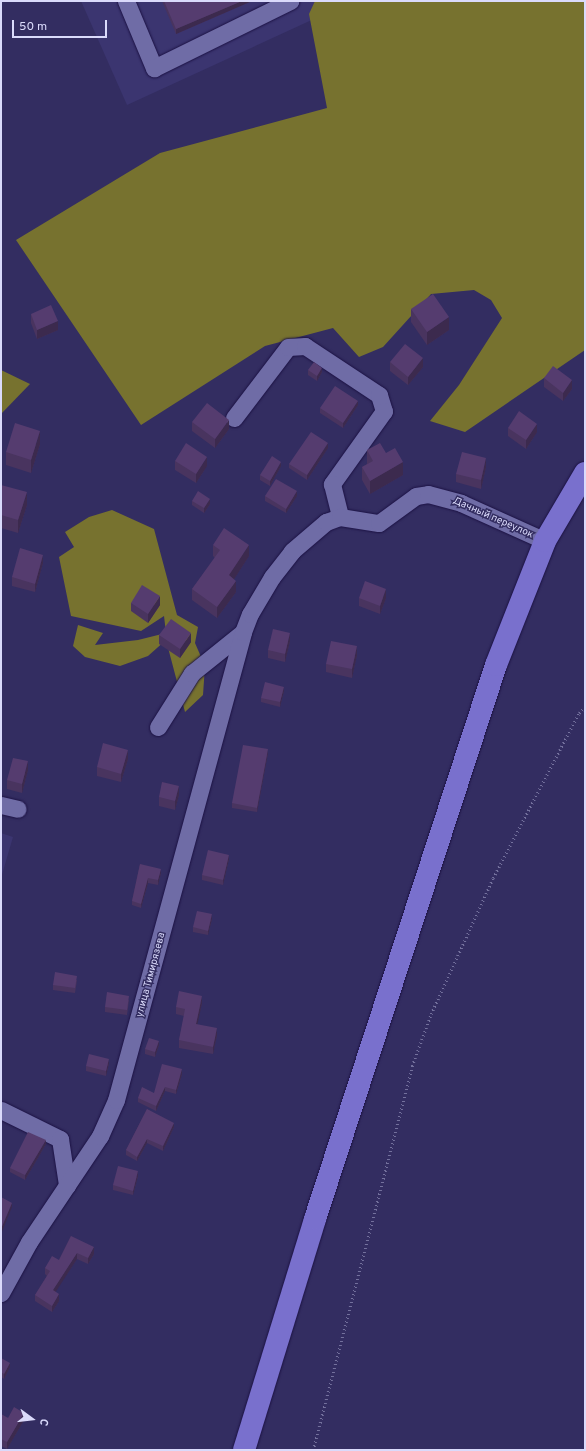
<!DOCTYPE html>
<html>
<head>
<meta charset="utf-8">
<style>
	body { margin:0 }
	#map { position:relative; width:586px; height:1451px; overflow:hidden; background:#332d61; font-family:Overpass,sans-serif }
	div>[style] { position:absolute }
	[style*='--x'] { left:calc(var(--x)*1px); top:calc(var(--y)*1px); width:calc(var(--w)*1px); rotate:calc(var(--a)*1deg) }
	.built>* { inset:0; background:#3b3570 }
	.forest>* { inset:0; background:#77722f }
	.path>* { height:2.5px; margin-top:-1.25px; transform-origin:0; background:repeating-linear-gradient(90deg,#74719d 0 1px,transparent 0 4px) }
	.roads { filter:drop-shadow(0 0 1px #1c1244) drop-shadow(0 0 1px #1c1244) }
	.minor>* { height:17px; margin:-8.5px; padding:0 8.5px; transform-origin:8.5px; border-radius:8.5px; background:#6f6ca6 }
	.major>* { height:22px; margin:-11px; padding:0 11px; transform-origin:11px; border-radius:11px; background:#7970cd }
	.wall>* { inset:0; background:#49345f }
	.shaded-wall>* { inset:0; background:#3c2a4e }
	.building>* { inset:0; background:#553c6f }
	span { translate:-50% -50%; white-space:nowrap; text-align:center; line-height:1.15; -webkit-text-stroke:3px #332d61; paint-order:stroke }
	.street-label { font-size:10px; color:#dadafb }
	.frame { position:absolute; inset:0; border:2px solid #dadafb; pointer-events:none }
	.north { position:absolute; left:12px; top:1399px; width:40px; height:40px; -webkit-text-stroke:3px #332d61; paint-order:stroke; rotate:105deg; font-size:11px; font-weight:700; line-height:16px; text-align:center; color:#dadafb }
	.north::after { content:''; display:block; margin:auto; width:14px; height:18px; background:#dadafb; clip-path:polygon(50% 0,100% 100%,50% 72%,0 100%) }
	.scale { position:absolute; left:12px; top:20px; width:95px; height:18px; box-sizing:border-box; border:2px solid #dadafb; border-top:0; padding-left:5px; font-size:12px; line-height:14px; white-space:nowrap; color:#dadafb; -webkit-text-stroke:3px #332d61; paint-order:stroke }
</style>
</head>
<body>
<div id="map">
	<div class="built">
		<i style="clip-path:polygon(81px 1px,353px 1px,127px 105px)"></i>
		<i style="clip-path:polygon(1px 833px,13px 837px,1px 878px)"></i>
	</div>
	<div class="forest">
		<i style="clip-path:polygon(315px 1px,585px 1px,585px 350px,465px 432px,430px 421px,459px 385px,502px 318px,491px 300px,474px 290px,431px 294px,383px 347px,359px 357px,333px 328px,265px 346px,141px 425px,16px 240px,160px 153px,327px 108px,309px 14px)"></i>
		<i style="clip-path:polygon(1px 370px,30px 384px,1px 414px)"></i>
		<i style="clip-path:polygon(112px 510px,154px 529px,177px 615px,198px 627px,195px 643px,205px 666px,203px 695px,185px 712px,166px 640px,148px 656px,120px 666px,85px 657px,73px 646px,78px 625px,103px 633px,95px 645px,138px 640px,166px 633px,164px 616px,141px 631px,71px 616px,59px 557px,74px 547px,65px 532px,89px 517px)"></i>
	</div>
	<div class="path">
		<i style="--x:313;--y:1450;--w:397;--a:-75.5"></i>
		<i style="--x:412;--y:1066;--w:55;--a:-69.9"></i>
		<i style="--x:431;--y:1014;--w:149;--a:-65.5"></i>
		<i style="--x:493;--y:878;--w:186;--a:-62.5"></i>
		<i style="--x:579;--y:713;--w:8;--a:-45"></i>
	</div>
	<div class="roads">
		<div class="minor">
			<i style="--x:126;--y:1;--w:73;--a:67.3"></i>
			<i style="--x:154;--y:68;--w:152;--a:-26.2"></i>
			<i style="--x:234;--y:418;--w:89;--a:-52.7"></i>
			<i style="--x:288;--y:347;--w:17;--a:-3"></i>
			<i style="--x:305;--y:346;--w:89;--a:33.5"></i>
			<i style="--x:379;--y:395;--w:17;--a:73"></i>
			<i style="--x:384;--y:411;--w:90;--a:125.5"></i>
			<i style="--x:332;--y:484;--w:34;--a:76"></i>
			<i style="--x:158;--y:727;--w:64;--a:-57.8"></i>
			<i style="--x:192;--y:673;--w:65;--a:-38.8"></i>
			<i style="--x:1;--y:805;--w:17;--a:13"></i>
			<i style="--x:1;--y:1110;--w:66;--a:26.2"></i>
			<i style="--x:60;--y:1139;--w:47;--a:81.3"></i>
			<i style="--x:1;--y:1293;--w:58;--a:-61.2"></i>
			<i style="--x:29;--y:1242;--w:128;--a:-56.2"></i>
			<i style="--x:100;--y:1136;--w:39;--a:-66"></i>
			<i style="--x:116;--y:1100;--w:485;--a:-74.8"></i>
			<i style="--x:243;--y:632;--w:19;--a:-69"></i>
			<i style="--x:250;--y:614;--w:43;--a:-59.3"></i>
			<i style="--x:272;--y:577;--w:33;--a:-52"></i>
			<i style="--x:292;--y:551;--w:45;--a:-40.5"></i>
			<i style="--x:326;--y:522;--w:15;--a:-20"></i>
			<i style="--x:340;--y:517;--w:39;--a:9"></i>
			<i style="--x:379;--y:523;--w:46;--a:-36.1"></i>
			<i style="--x:416;--y:496;--w:12;--a:-9"></i>
			<i style="--x:428;--y:494;--w:34;--a:15"></i>
			<i style="--x:461;--y:503;--w:92;--a:24.3"></i>
		</div>
		<div class="major">
			<i style="--x:244;--y:1450;--w:242;--a:-72.9"></i>
			<i style="--x:315;--y:1219;--w:583;--a:-71.91"></i>
			<i style="--x:496;--y:665;--w:133;--a:-68.4"></i>
			<i style="--x:545;--y:541;--w:79;--a:-59.5"></i>
		</div>
	</div>
	<div class="wall">
		<i style="clip-path:polygon(162px 1px,252px 1px,176px 34px)"></i>
		<i style="clip-path:polygon(411px 309px,449px 330px,427px 345px,411px 322px)"></i>
		<i style="clip-path:polygon(31px 314px,58px 330px,37px 339px,31px 323px)"></i>
		<i style="clip-path:polygon(390px 362px,423px 367px,408px 385px,390px 371px)"></i>
		<i style="clip-path:polygon(308px 370px,322px 372px,317px 381px,308px 375px)"></i>
		<i style="clip-path:polygon(544px 378px,572px 389px,563px 401px,544px 387px)"></i>
		<i style="clip-path:polygon(358px 405px,343px 428px,320px 413px,320px 408px)"></i>
		<i style="clip-path:polygon(192px 422px,229px 429px,215px 448px,192px 431px)"></i>
		<i style="clip-path:polygon(508px 428px,537px 432px,526px 449px,508px 436px)"></i>
		<i style="clip-path:polygon(40px 444px,31px 473px,6px 465px,6px 452px)"></i>
		<i style="clip-path:polygon(328px 448px,307px 480px,289px 468px,289px 464px)"></i>
		<i style="clip-path:polygon(367px 450px,386px 453px,403px 475px,370px 494px,362px 480px,362px 467px,367px 464px)"></i>
		<i style="clip-path:polygon(175px 461px,207px 466px,196px 483px,175px 470px)"></i>
		<i style="clip-path:polygon(281px 466px,270px 486px,260px 480px,260px 475px)"></i>
		<i style="clip-path:polygon(486px 467px,481px 489px,456px 482px,456px 474px)"></i>
		<i style="clip-path:polygon(1px 485px,27px 505px,18px 533px,1px 528px)"></i>
		<i style="clip-path:polygon(265px 496px,297px 496px,286px 513px,265px 501px)"></i>
		<i style="clip-path:polygon(192px 501px,210px 504px,204px 513px,192px 505px)"></i>
		<i style="clip-path:polygon(213px 545px,249px 556px,234px 579px,236px 592px,217px 618px,192px 600px,192px 589px,215px 558px,213px 556px)"></i>
		<i style="clip-path:polygon(43px 563px,35px 592px,12px 586px,12px 577px)"></i>
		<i style="clip-path:polygon(359px 598px,386px 598px,380px 614px,359px 606px)"></i>
		<i style="clip-path:polygon(131px 603px,160px 605px,148px 623px,131px 611px)"></i>
		<i style="clip-path:polygon(159px 635px,191px 642px,180px 658px,159px 644px)"></i>
		<i style="clip-path:polygon(290px 641px,285px 662px,268px 658px,268px 650px)"></i>
		<i style="clip-path:polygon(357px 655px,352px 678px,326px 672px,326px 664px)"></i>
		<i style="clip-path:polygon(284px 691px,280px 707px,261px 702px,261px 698px)"></i>
		<i style="clip-path:polygon(268px 753px,257px 812px,232px 808px,232px 803px)"></i>
		<i style="clip-path:polygon(128px 759px,121px 782px,97px 776px,97px 767px)"></i>
		<i style="clip-path:polygon(28px 770px,22px 793px,7px 789px,7px 780px)"></i>
		<i style="clip-path:polygon(179px 795px,175px 810px,159px 806px,159px 797px)"></i>
		<i style="clip-path:polygon(229px 859px,223px 885px,202px 880px,202px 875px)"></i>
		<i style="clip-path:polygon(140px 864px,161px 873px,158px 885px,148px 883px,141px 908px,132px 905px,132px 901px)"></i>
		<i style="clip-path:polygon(212px 919px,208px 935px,193px 932px,193px 927px)"></i>
		<i style="clip-path:polygon(77px 980px,75px 993px,53px 990px,53px 985px)"></i>
		<i style="clip-path:polygon(129px 1000px,127px 1015px,105px 1012px,105px 1007px)"></i>
		<i style="clip-path:polygon(202px 1003px,197px 1024px,217px 1035px,213px 1054px,179px 1048px,179px 1040px,184px 1016px,176px 1014px,176px 1007px)"></i>
		<i style="clip-path:polygon(159px 1045px,155px 1057px,145px 1054px,145px 1049px)"></i>
		<i style="clip-path:polygon(109px 1063px,106px 1076px,86px 1071px,86px 1066px)"></i>
		<i style="clip-path:polygon(182px 1074px,176px 1094px,165px 1091px,156px 1111px,138px 1102px,138px 1098px,154px 1093px)"></i>
		<i style="clip-path:polygon(147px 1109px,174px 1127px,163px 1151px,147px 1143px,137px 1161px,126px 1155px,126px 1150px)"></i>
		<i style="clip-path:polygon(46px 1144px,25px 1180px,10px 1172px,10px 1168px)"></i>
		<i style="clip-path:polygon(138px 1176px,133px 1195px,113px 1190px,113px 1185px)"></i>
		<i style="clip-path:polygon(71px 1236px,94px 1254px,88px 1264px,77px 1259px,55px 1292px,59px 1301px,52px 1312px,35px 1301px,35px 1295px,47px 1276px,45px 1274px,45px 1268px,59px 1260px)"></i>
		<i style="clip-path:polygon(1px 1358px,10px 1367px,4px 1379px,1px 1377px)"></i>
		<i style="clip-path:polygon(1px 1414px,8px 1418px,24px 1420px,7px 1449px,1px 1446px)"></i>
	</div>
	<div class="shaded-wall">
		<i style="clip-path:polygon(242px 1px,252px 1px,176px 34px,176px 29px)"></i>
		<i style="clip-path:polygon(449px 317px,449px 330px,427px 345px,427px 332px)"></i>
		<i style="clip-path:polygon(58px 321px,58px 330px,37px 339px,37px 330px)"></i>
		<i style="clip-path:polygon(423px 358px,423px 367px,408px 385px,408px 377px)"></i>
		<i style="clip-path:polygon(322px 368px,322px 372px,317px 381px,317px 376px)"></i>
		<i style="clip-path:polygon(572px 380px,572px 389px,563px 401px,563px 393px)"></i>
		<i style="clip-path:polygon(358px 401px,358px 405px,343px 428px,343px 423px)"></i>
		<i style="clip-path:polygon(229px 420px,229px 429px,215px 448px,215px 439px)"></i>
		<i style="clip-path:polygon(537px 424px,537px 432px,526px 449px,526px 440px)"></i>
		<i style="clip-path:polygon(40px 431px,40px 444px,31px 473px,31px 460px)"></i>
		<i style="clip-path:polygon(328px 443px,328px 448px,307px 480px,307px 475px)"></i>
		<i style="clip-path:polygon(207px 457px,207px 466px,196px 483px,196px 474px)"></i>
		<i style="clip-path:polygon(486px 458px,486px 467px,481px 489px,481px 480px)"></i>
		<i style="clip-path:polygon(281px 462px,281px 466px,270px 486px,270px 481px)"></i>
		<i style="clip-path:polygon(403px 462px,403px 475px,370px 494px,370px 481px)"></i>
		<i style="clip-path:polygon(297px 491px,297px 496px,286px 513px,286px 509px)"></i>
		<i style="clip-path:polygon(27px 492px,27px 505px,18px 533px,18px 520px)"></i>
		<i style="clip-path:polygon(210px 499px,210px 504px,204px 513px,204px 508px)"></i>
		<i style="clip-path:polygon(249px 545px,249px 556px,229px 587px,229px 575px)"></i>
		<i style="clip-path:polygon(43px 555px,43px 563px,35px 592px,35px 584px)"></i>
		<i style="clip-path:polygon(236px 581px,236px 592px,217px 618px,217px 607px)"></i>
		<i style="clip-path:polygon(386px 589px,386px 598px,380px 614px,380px 606px)"></i>
		<i style="clip-path:polygon(160px 596px,160px 605px,148px 623px,148px 614px)"></i>
		<i style="clip-path:polygon(191px 633px,191px 642px,180px 658px,180px 649px)"></i>
		<i style="clip-path:polygon(290px 633px,290px 641px,285px 662px,285px 654px)"></i>
		<i style="clip-path:polygon(357px 646px,357px 655px,352px 678px,352px 669px)"></i>
		<i style="clip-path:polygon(284px 687px,284px 691px,280px 707px,280px 702px)"></i>
		<i style="clip-path:polygon(268px 749px,268px 753px,257px 812px,257px 808px)"></i>
		<i style="clip-path:polygon(128px 750px,128px 759px,121px 782px,121px 774px)"></i>
		<i style="clip-path:polygon(28px 761px,28px 770px,22px 793px,22px 784px)"></i>
		<i style="clip-path:polygon(179px 786px,179px 795px,175px 810px,175px 801px)"></i>
		<i style="clip-path:polygon(229px 855px,229px 859px,223px 885px,223px 880px)"></i>
		<i style="clip-path:polygon(161px 869px,161px 873px,158px 885px,158px 880px)"></i>
		<i style="clip-path:polygon(148px 878px,148px 883px,141px 908px,141px 904px)"></i>
		<i style="clip-path:polygon(212px 914px,212px 919px,208px 935px,208px 931px)"></i>
		<i style="clip-path:polygon(202px 996px,202px 1003px,196px 1031px,196px 1024px)"></i>
		<i style="clip-path:polygon(217px 1028px,217px 1035px,213px 1054px,213px 1047px)"></i>
		<i style="clip-path:polygon(159px 1041px,159px 1045px,155px 1057px,155px 1052px)"></i>
		<i style="clip-path:polygon(109px 1059px,109px 1063px,106px 1076px,106px 1071px)"></i>
		<i style="clip-path:polygon(182px 1069px,182px 1074px,176px 1094px,176px 1090px)"></i>
		<i style="clip-path:polygon(165px 1087px,165px 1091px,156px 1111px,156px 1106px)"></i>
		<i style="clip-path:polygon(174px 1123px,174px 1127px,163px 1151px,163px 1146px)"></i>
		<i style="clip-path:polygon(147px 1139px,147px 1143px,137px 1161px,137px 1157px)"></i>
		<i style="clip-path:polygon(46px 1140px,46px 1144px,25px 1180px,25px 1175px)"></i>
		<i style="clip-path:polygon(138px 1171px,138px 1176px,133px 1195px,133px 1191px)"></i>
		<i style="clip-path:polygon(12px 1203px,12px 1207px,1px 1234px,1px 1229px)"></i>
		<i style="clip-path:polygon(94px 1247px,94px 1254px,88px 1264px,88px 1258px)"></i>
		<i style="clip-path:polygon(77px 1253px,77px 1259px,53px 1296px,53px 1290px)"></i>
		<i style="clip-path:polygon(59px 1294px,59px 1301px,52px 1312px,52px 1306px)"></i>
		<i style="clip-path:polygon(10px 1363px,10px 1367px,4px 1379px,4px 1374px)"></i>
		<i style="clip-path:polygon(24px 1413px,24px 1420px,7px 1449px,7px 1442px)"></i>
	</div>
	<div class="building">
		<i style="clip-path:polygon(164px 1px,242px 1px,176px 29px)"></i>
		<i style="clip-path:polygon(433px 294px,449px 317px,427px 332px,411px 309px)"></i>
		<i style="clip-path:polygon(51px 305px,58px 321px,37px 330px,31px 314px)"></i>
		<i style="clip-path:polygon(405px 344px,423px 358px,408px 377px,390px 362px)"></i>
		<i style="clip-path:polygon(314px 362px,322px 368px,317px 376px,308px 370px)"></i>
		<i style="clip-path:polygon(553px 366px,572px 380px,563px 393px,544px 378px)"></i>
		<i style="clip-path:polygon(335px 386px,358px 401px,343px 423px,320px 408px)"></i>
		<i style="clip-path:polygon(207px 403px,229px 420px,215px 439px,192px 422px)"></i>
		<i style="clip-path:polygon(519px 411px,537px 424px,526px 440px,508px 428px)"></i>
		<i style="clip-path:polygon(15px 423px,40px 431px,31px 460px,6px 452px)"></i>
		<i style="clip-path:polygon(311px 432px,328px 443px,307px 475px,289px 464px)"></i>
		<i style="clip-path:polygon(186px 443px,207px 457px,196px 474px,175px 461px)"></i>
		<i style="clip-path:polygon(380px 443px,386px 453px,395px 448px,403px 462px,370px 481px,362px 467px,373px 461px,367px 450px)"></i>
		<i style="clip-path:polygon(462px 452px,486px 458px,481px 480px,456px 474px)"></i>
		<i style="clip-path:polygon(272px 456px,281px 462px,270px 481px,260px 475px)"></i>
		<i style="clip-path:polygon(276px 479px,297px 491px,286px 509px,265px 496px)"></i>
		<i style="clip-path:polygon(1px 485px,27px 492px,18px 520px,1px 515px)"></i>
		<i style="clip-path:polygon(198px 491px,210px 499px,204px 508px,192px 501px)"></i>
		<i style="clip-path:polygon(224px 528px,249px 545px,229px 575px,236px 581px,217px 607px,192px 589px,220px 550px,213px 545px)"></i>
		<i style="clip-path:polygon(20px 548px,43px 555px,35px 584px,12px 577px)"></i>
		<i style="clip-path:polygon(365px 581px,386px 589px,380px 606px,359px 598px)"></i>
		<i style="clip-path:polygon(142px 585px,160px 596px,148px 614px,131px 603px)"></i>
		<i style="clip-path:polygon(171px 619px,191px 633px,180px 649px,159px 635px)"></i>
		<i style="clip-path:polygon(273px 629px,290px 633px,285px 654px,268px 650px)"></i>
		<i style="clip-path:polygon(331px 641px,357px 646px,352px 669px,326px 664px)"></i>
		<i style="clip-path:polygon(265px 682px,284px 687px,280px 702px,261px 698px)"></i>
		<i style="clip-path:polygon(103px 743px,128px 750px,121px 774px,97px 767px)"></i>
		<i style="clip-path:polygon(243px 745px,268px 749px,257px 808px,232px 803px)"></i>
		<i style="clip-path:polygon(13px 758px,28px 761px,22px 784px,7px 780px)"></i>
		<i style="clip-path:polygon(162px 782px,179px 786px,175px 801px,159px 797px)"></i>
		<i style="clip-path:polygon(208px 850px,229px 855px,223px 880px,202px 875px)"></i>
		<i style="clip-path:polygon(140px 864px,161px 869px,158px 880px,148px 878px,141px 904px,132px 901px)"></i>
		<i style="clip-path:polygon(197px 911px,212px 914px,208px 931px,193px 927px)"></i>
		<i style="clip-path:polygon(55px 972px,77px 976px,75px 988px,53px 985px)"></i>
		<i style="clip-path:polygon(179px 991px,202px 996px,196px 1024px,217px 1028px,213px 1047px,179px 1040px,185px 1009px,176px 1007px)"></i>
		<i style="clip-path:polygon(107px 992px,129px 996px,127px 1010px,105px 1007px)"></i>
		<i style="clip-path:polygon(149px 1038px,159px 1041px,155px 1052px,145px 1049px)"></i>
		<i style="clip-path:polygon(89px 1054px,109px 1059px,106px 1071px,86px 1066px)"></i>
		<i style="clip-path:polygon(162px 1064px,182px 1069px,176px 1090px,165px 1087px,156px 1106px,138px 1098px,142px 1087px,154px 1093px)"></i>
		<i style="clip-path:polygon(147px 1109px,174px 1123px,163px 1146px,147px 1139px,137px 1157px,126px 1150px)"></i>
		<i style="clip-path:polygon(28px 1132px,46px 1140px,25px 1175px,10px 1168px)"></i>
		<i style="clip-path:polygon(118px 1166px,138px 1171px,133px 1191px,113px 1185px)"></i>
		<i style="clip-path:polygon(1px 1197px,12px 1203px,1px 1229px)"></i>
		<i style="clip-path:polygon(71px 1236px,94px 1247px,88px 1258px,77px 1253px,53px 1290px,59px 1294px,52px 1306px,35px 1295px,50px 1271px,45px 1268px,52px 1256px,59px 1260px)"></i>
		<i style="clip-path:polygon(1px 1358px,10px 1363px,4px 1374px,1px 1372px)"></i>
		<i style="clip-path:polygon(14px 1407px,24px 1413px,7px 1442px,1px 1439px,1px 1414px,8px 1418px)"></i>
	</div>
	<div class="street-label">
		<span style="left:493px;top:518px;rotate:24deg">Дачный переулок</span>
		<span style="left:151px;top:975px;rotate:-75deg">улица Тимирязева</span>
	</div>
	<div class="frame"></div>
	<div class="north">С</div>
	<div class="scale">50 m</div>
</div>
</body>
</html>
